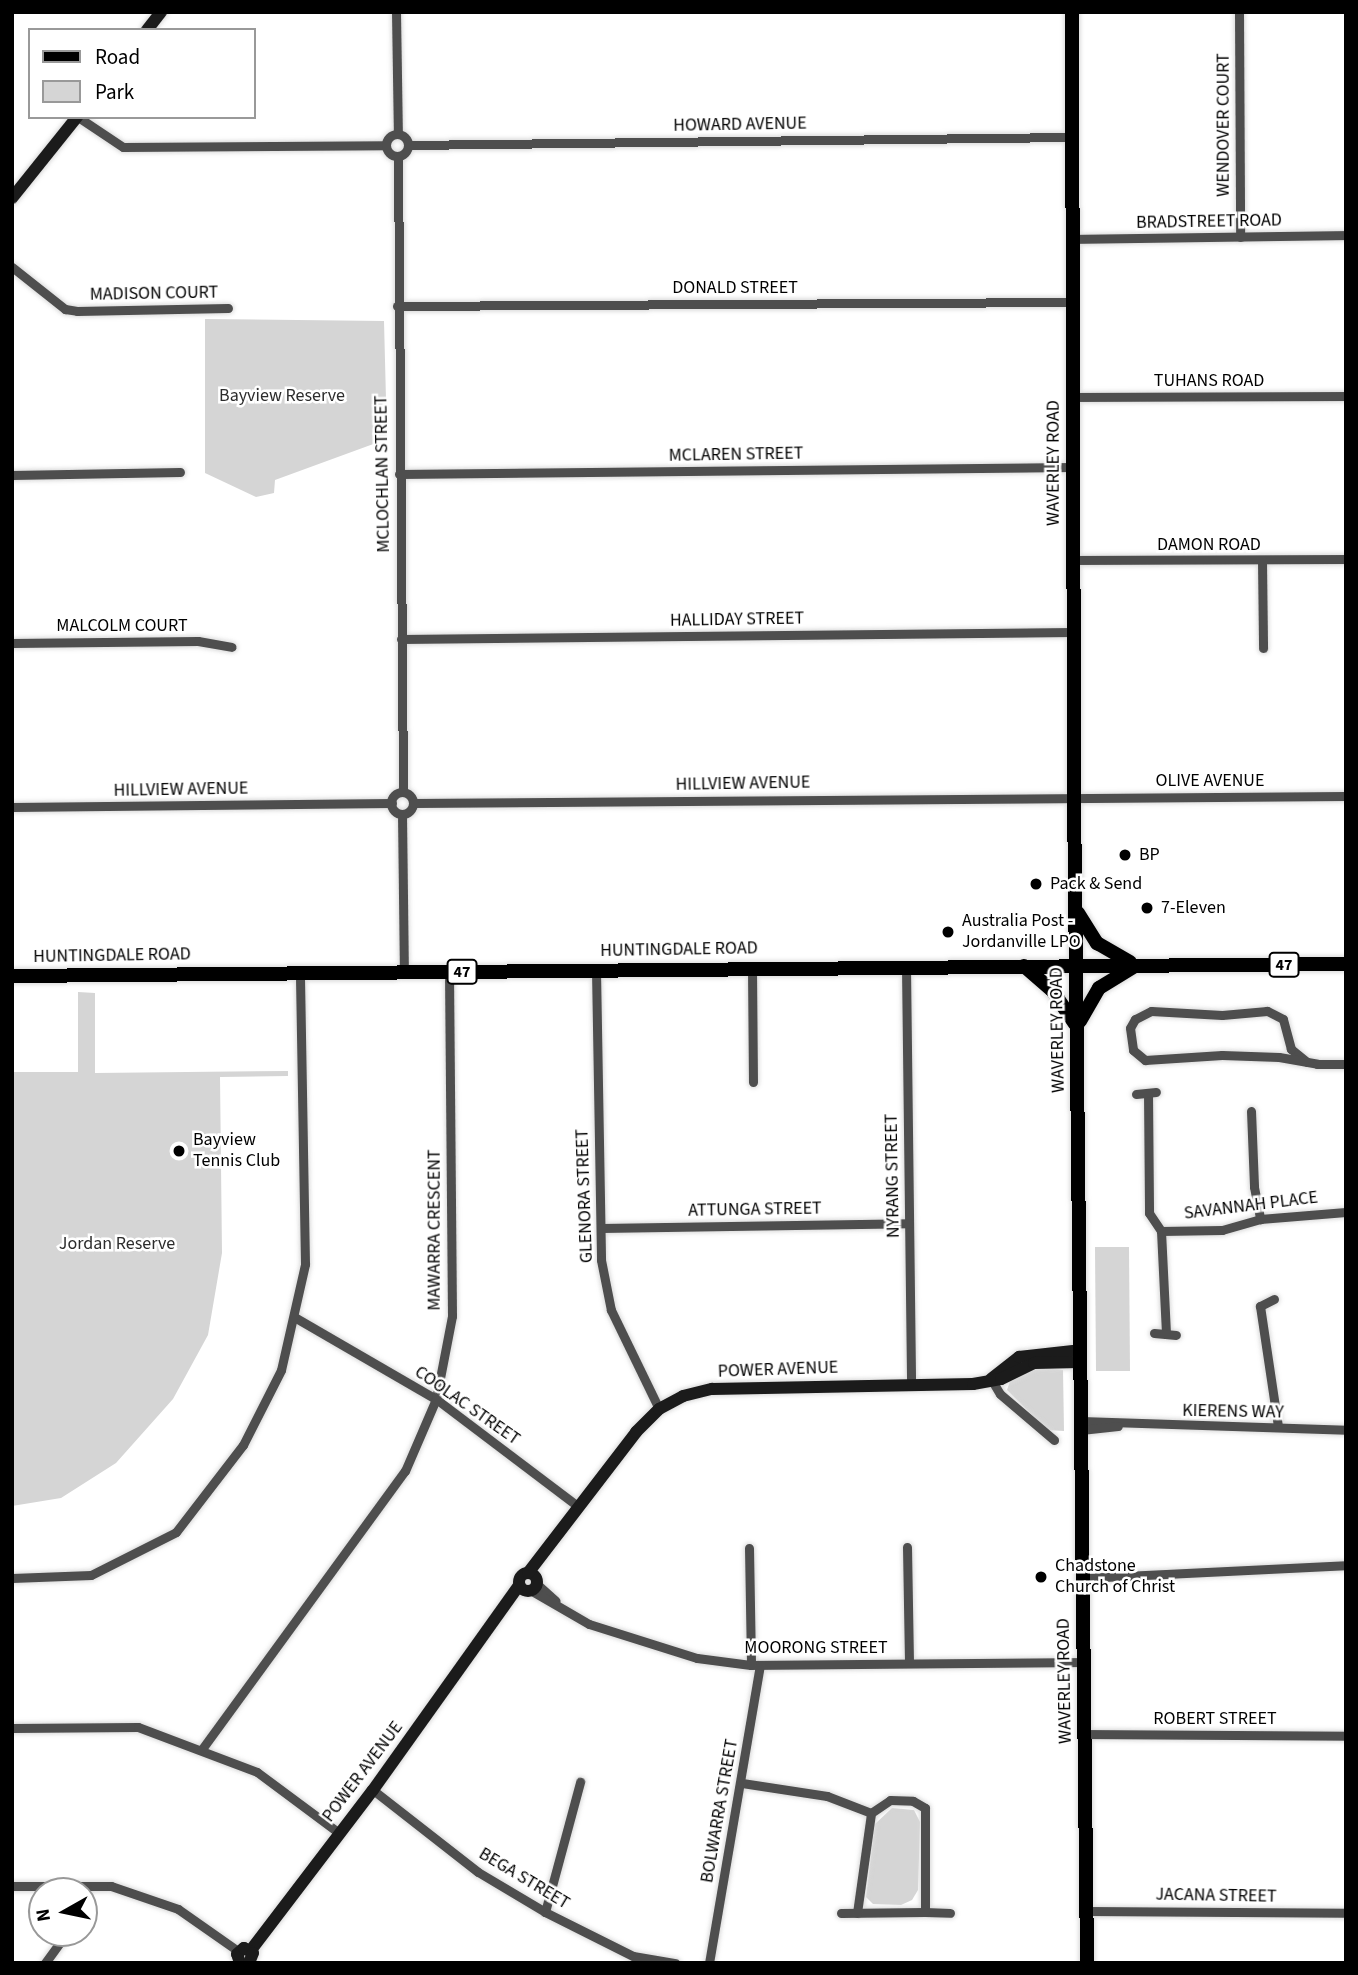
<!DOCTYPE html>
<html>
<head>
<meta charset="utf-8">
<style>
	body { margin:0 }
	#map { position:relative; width:1358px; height:1975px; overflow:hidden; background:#fff; font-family:"Source Sans 3",sans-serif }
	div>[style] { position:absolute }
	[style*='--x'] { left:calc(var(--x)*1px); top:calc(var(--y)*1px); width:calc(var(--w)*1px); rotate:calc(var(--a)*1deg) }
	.green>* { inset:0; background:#d5d5d5 }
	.roads { filter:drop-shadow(0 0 2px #dbdbdb) drop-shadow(0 0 2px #dbdbdb) }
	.street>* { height:9px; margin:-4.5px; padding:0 4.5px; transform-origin:4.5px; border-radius:4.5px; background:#4e4e4e }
	.street>.ring { margin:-4.5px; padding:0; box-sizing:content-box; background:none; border:9px solid #4e4e4e; border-radius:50% }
	.secondary>* { height:12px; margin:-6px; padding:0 6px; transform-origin:6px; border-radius:6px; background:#1b1b1b }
	.secondary>.ring { margin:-6px; padding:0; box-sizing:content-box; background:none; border:12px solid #1b1b1b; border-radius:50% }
	.primary>* { height:14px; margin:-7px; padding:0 7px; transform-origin:7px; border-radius:7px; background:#000 }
	.dots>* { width:19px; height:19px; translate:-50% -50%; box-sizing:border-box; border:4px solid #fff; border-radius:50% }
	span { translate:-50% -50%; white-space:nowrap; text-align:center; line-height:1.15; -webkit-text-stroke:5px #fff; paint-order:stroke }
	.shield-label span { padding:2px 5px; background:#fff; border:2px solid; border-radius:5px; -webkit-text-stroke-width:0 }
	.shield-label { font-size:16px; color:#000; font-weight:700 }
	.street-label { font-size:18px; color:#000 }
	.park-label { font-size:18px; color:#2c2c2c }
	.poi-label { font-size:18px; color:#000 }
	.left { translate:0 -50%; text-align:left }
	.frame { position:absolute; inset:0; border:14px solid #000; pointer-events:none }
	.legend { position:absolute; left:28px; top:28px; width:228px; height:91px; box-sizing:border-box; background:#fff; border:2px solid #999; margin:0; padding:9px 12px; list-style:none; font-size:21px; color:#000 }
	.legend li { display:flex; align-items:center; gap:14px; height:35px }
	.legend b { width:35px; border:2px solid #999 }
	.north { position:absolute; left:28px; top:1877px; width:70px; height:70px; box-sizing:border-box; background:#fff; border:2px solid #999; border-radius:50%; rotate:261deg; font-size:19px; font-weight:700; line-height:28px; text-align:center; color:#000 }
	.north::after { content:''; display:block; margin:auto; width:24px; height:32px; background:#000; clip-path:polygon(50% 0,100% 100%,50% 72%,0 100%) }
</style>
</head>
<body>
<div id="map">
	<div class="green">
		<i style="clip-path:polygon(205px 319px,384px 321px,387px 439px,275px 480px,274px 493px,256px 497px,205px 473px)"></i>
		<i style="clip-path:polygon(78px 992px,95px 993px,95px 1073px,288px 1071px,288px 1076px,220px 1077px,222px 1253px,208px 1335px,173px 1399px,116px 1463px,61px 1498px,12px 1506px,12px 1072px,78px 1072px)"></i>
		<i style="clip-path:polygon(1095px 1247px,1129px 1247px,1130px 1371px,1096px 1371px)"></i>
		<i style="clip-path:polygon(1035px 1366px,1063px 1370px,1064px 1431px,1047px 1430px,1007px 1390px,1011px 1378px)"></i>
		<i style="clip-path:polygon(892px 1808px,914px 1810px,920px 1822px,918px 1890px,912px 1900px,901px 1905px,873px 1904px,866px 1897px,875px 1824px)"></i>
	</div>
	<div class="roads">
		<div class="street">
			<i style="--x:396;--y:12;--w:122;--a:89.1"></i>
			<i style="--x:1239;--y:12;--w:225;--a:89.7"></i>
			<i style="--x:78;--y:117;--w:54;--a:33.7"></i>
			<i style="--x:123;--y:147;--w:263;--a:-0.4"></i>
			<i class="ring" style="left:386px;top:134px;width:13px;height:13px"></i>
			<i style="--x:408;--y:145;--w:664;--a:-0.69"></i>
			<i style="--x:398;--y:156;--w:636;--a:89.55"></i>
			<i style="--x:1072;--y:239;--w:274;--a:-0.8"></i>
			<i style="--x:12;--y:267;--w:68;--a:38.4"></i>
			<i style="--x:65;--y:309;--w:12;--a:9"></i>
			<i style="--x:77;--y:311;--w:151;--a:-1.1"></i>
			<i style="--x:397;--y:306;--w:676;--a:-0.34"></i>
			<i style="--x:1073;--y:397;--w:273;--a:-0.2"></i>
			<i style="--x:399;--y:474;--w:674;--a:-0.6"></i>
			<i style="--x:12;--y:475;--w:168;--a:-1"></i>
			<i style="--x:1073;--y:560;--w:273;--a:-0.2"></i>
			<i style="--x:1262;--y:561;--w:87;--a:89.3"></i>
			<i style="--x:401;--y:639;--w:672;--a:-0.6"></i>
			<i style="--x:12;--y:643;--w:186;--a:-0.6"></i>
			<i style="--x:198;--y:641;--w:34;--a:10"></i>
			<i class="ring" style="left:391px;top:792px;width:13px;height:13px"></i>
			<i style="--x:413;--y:803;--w:933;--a:-0.43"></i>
			<i style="--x:12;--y:807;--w:380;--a:-0.6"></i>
			<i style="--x:402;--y:814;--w:158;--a:89.3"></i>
			<i style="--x:906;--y:967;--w:417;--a:89.3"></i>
			<i style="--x:752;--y:969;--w:113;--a:89.5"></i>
			<i style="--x:596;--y:970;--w:290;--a:89"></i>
			<i style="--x:601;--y:1260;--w:51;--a:78.7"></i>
			<i style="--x:611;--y:1310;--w:110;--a:64.1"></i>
			<i style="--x:1307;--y:1062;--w:21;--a:-141"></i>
			<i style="--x:1291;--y:1049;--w:31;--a:-105"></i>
			<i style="--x:1283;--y:1019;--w:18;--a:-153"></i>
			<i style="--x:1267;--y:1011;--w:45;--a:174.9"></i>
			<i style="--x:1222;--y:1015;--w:71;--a:-176.8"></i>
			<i style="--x:1151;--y:1011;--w:18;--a:153"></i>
			<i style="--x:1135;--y:1019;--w:10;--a:119"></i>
			<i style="--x:1130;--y:1028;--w:22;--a:82"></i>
			<i style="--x:1133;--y:1050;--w:16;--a:40"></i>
			<i style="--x:1145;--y:1060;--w:77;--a:-3.7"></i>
			<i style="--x:1222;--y:1055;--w:57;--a:2"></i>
			<i style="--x:1279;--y:1057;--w:39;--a:10"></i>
			<i style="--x:1317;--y:1064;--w:29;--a:0"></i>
			<i style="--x:1148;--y:1093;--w:120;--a:89.5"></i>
			<i style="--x:1149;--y:1213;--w:22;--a:56"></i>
			<i style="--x:1161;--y:1231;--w:103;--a:87.2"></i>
			<i style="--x:1136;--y:1094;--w:20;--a:-6"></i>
			<i style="--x:1251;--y:1111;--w:76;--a:87.7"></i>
			<i style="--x:1254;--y:1187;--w:33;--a:79"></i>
			<i style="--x:601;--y:1228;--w:308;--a:-0.9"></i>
			<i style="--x:1161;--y:1231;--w:61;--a:-0.9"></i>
			<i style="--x:1222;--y:1230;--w:40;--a:-16"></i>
			<i style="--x:1260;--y:1219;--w:86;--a:-4.7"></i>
			<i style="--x:1274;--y:1299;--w:16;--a:153"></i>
			<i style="--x:1260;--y:1306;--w:122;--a:81.5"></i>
			<i style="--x:296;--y:1318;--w:162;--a:30.1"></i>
			<i style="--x:436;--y:1399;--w:179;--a:37.1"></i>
			<i style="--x:1154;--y:1333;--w:22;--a:5"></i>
			<i style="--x:991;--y:1379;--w:17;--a:59"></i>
			<i style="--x:1000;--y:1394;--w:71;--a:40.4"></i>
			<i style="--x:1081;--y:1421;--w:265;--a:1.9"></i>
			<i style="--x:1081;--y:1430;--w:37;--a:-6"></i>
			<i style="--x:907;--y:1547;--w:116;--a:89"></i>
			<i style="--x:749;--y:1548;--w:117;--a:89"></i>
			<i style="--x:12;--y:1578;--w:79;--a:-2.2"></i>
			<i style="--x:91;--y:1575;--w:95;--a:-26.8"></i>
			<i style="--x:176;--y:1532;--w:110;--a:-52.4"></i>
			<i style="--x:243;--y:1445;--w:84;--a:-63.1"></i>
			<i style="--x:281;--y:1370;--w:109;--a:-77.2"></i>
			<i style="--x:305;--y:1264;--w:291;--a:-91"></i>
			<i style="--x:1083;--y:1578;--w:263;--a:-2.8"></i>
			<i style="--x:537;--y:1584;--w:25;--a:42"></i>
			<i style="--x:532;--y:1591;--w:66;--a:30.1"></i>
			<i style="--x:589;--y:1624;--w:113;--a:17.5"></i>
			<i style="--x:697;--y:1658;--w:54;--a:7.4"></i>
			<i style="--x:751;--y:1665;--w:333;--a:-0.5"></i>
			<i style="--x:12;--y:1728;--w:126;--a:-0.5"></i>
			<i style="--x:138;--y:1727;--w:127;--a:20.7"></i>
			<i style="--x:257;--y:1772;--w:102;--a:36.6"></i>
			<i style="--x:1085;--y:1734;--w:261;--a:0.4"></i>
			<i style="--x:202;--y:1749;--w:344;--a:-53.9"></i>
			<i style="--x:405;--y:1471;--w:78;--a:-66.7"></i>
			<i style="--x:436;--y:1399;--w:85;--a:-79.1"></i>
			<i style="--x:452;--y:1316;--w:344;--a:-90.5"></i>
			<i style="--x:742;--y:1783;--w:86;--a:8.7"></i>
			<i style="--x:827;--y:1796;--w:47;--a:21.1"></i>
			<i style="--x:373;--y:1790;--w:133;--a:38"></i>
			<i style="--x:478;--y:1872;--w:78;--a:30.8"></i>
			<i style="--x:545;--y:1912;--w:98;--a:26.6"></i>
			<i style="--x:633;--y:1956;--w:43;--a:9.5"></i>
			<i style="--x:871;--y:1813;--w:23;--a:-34"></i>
			<i style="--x:890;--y:1800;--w:23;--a:2"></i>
			<i style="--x:913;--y:1801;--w:14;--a:30"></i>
			<i style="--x:925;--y:1808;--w:104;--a:90"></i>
			<i style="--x:925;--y:1912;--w:25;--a:2"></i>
			<i style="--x:12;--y:1886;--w:99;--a:0"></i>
			<i style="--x:111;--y:1886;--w:71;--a:18.9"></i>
			<i style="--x:178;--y:1909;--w:73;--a:35"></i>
			<i style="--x:84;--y:1910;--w:24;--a:-85"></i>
			<i style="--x:1087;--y:1911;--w:259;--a:0.4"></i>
			<i style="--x:545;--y:1912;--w:135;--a:-74.9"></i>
			<i style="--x:841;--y:1913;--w:84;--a:-0.7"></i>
			<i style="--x:857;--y:1913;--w:101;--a:-82"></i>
			<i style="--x:45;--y:1963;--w:37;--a:-54"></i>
			<i style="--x:709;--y:1963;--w:302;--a:-80.3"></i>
		</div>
		<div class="secondary">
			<i style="--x:147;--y:30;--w:23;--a:-52"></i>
			<i style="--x:12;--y:198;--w:104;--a:-51.3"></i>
			<i style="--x:991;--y:1379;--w:36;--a:-38"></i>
			<i style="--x:1019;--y:1357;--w:61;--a:-6.5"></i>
			<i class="ring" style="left:519px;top:1573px;width:6px;height:6px"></i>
			<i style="--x:528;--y:1573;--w:178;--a:-52.5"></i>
			<i style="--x:636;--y:1432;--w:33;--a:-45"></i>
			<i style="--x:659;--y:1409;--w:27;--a:-28"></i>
			<i style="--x:683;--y:1396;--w:30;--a:-14"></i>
			<i style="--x:712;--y:1389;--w:261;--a:-1.1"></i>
			<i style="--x:973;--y:1384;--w:28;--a:-10"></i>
			<i style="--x:1001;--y:1379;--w:37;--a:-26"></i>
			<i style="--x:1034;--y:1363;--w:46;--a:-1.2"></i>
			<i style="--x:251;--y:1950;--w:201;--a:-52.7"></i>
			<i style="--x:373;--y:1790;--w:252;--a:-54.5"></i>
			<i style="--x:240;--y:1963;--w:9;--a:-108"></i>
			<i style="--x:237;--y:1954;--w:9;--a:-41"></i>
			<i style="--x:244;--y:1948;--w:10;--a:29"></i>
			<i style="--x:253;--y:1953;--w:11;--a:112"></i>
		</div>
		<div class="primary">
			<i style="--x:1072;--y:12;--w:785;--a:89.85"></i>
			<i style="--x:1074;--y:797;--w:1166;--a:89.36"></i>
			<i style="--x:1078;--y:913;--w:36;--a:58"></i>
			<i style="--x:1097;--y:943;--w:38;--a:30"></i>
			<i style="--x:1024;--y:966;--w:37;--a:41"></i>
			<i style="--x:1052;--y:990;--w:41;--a:55.9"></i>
			<i style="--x:12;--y:976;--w:1334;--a:-0.52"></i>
			<i style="--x:1080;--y:1021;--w:38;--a:-60"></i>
			<i style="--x:1099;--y:988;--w:42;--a:-31.4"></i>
		</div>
	</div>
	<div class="dots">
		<i style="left:1125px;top:855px;background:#000"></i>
		<i style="left:1036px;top:884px;background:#000"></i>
		<i style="left:1147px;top:908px;background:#000"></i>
		<i style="left:948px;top:932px;background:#000"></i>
		<i style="left:179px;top:1151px;background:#000"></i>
		<i style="left:1041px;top:1577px;background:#000"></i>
	</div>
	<div class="shield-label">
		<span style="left:1284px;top:965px">47</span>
		<span style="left:462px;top:972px">47</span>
	</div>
	<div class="street-label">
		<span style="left:740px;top:125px;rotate:-1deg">HOWARD AVENUE</span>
		<span style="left:1224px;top:125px;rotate:-90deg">WENDOVER COURT</span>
		<span style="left:1209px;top:222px;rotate:-1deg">BRADSTREET ROAD</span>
		<span style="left:735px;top:288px">DONALD STREET</span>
		<span style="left:154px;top:294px;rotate:-1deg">MADISON COURT</span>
		<span style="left:1209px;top:381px">TUHANS ROAD</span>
		<span style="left:736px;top:455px;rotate:-1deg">MCLAREN STREET</span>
		<span style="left:1054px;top:463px;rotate:-90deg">WAVERLEY ROAD</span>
		<span style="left:383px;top:474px;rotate:-91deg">MCLOCHLAN STREET</span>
		<span style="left:1209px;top:545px">DAMON ROAD</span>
		<span style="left:737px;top:620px;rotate:-1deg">HALLIDAY STREET</span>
		<span style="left:122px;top:626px">MALCOLM COURT</span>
		<span style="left:1210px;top:781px">OLIVE AVENUE</span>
		<span style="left:743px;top:784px;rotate:-1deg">HILLVIEW AVENUE</span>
		<span style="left:181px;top:790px;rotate:-1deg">HILLVIEW AVENUE</span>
		<span style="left:679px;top:950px;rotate:-1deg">HUNTINGDALE ROAD</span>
		<span style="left:112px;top:956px;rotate:-1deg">HUNTINGDALE ROAD</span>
		<span style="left:1058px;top:1030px;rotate:-91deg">WAVERLEY ROAD</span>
		<span style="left:893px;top:1176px;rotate:-91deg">NYRANG STREET</span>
		<span style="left:585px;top:1196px;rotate:-92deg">GLENORA STREET</span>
		<span style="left:1251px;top:1206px;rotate:-7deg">SAVANNAH PLACE</span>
		<span style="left:755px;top:1210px;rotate:-1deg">ATTUNGA STREET</span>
		<span style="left:435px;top:1230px;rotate:-90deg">MAWARRA CRESCENT</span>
		<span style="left:778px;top:1370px;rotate:-2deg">POWER AVENUE</span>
		<span style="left:467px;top:1406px;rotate:35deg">COOLAC STREET</span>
		<span style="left:1233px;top:1412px;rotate:1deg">KIERENS WAY</span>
		<span style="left:816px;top:1648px">MOORONG STREET</span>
		<span style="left:1065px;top:1681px;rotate:-91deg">WAVERLEY ROAD</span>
		<span style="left:1215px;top:1719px">ROBERT STREET</span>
		<span style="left:363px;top:1772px;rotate:-53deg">POWER AVENUE</span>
		<span style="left:720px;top:1811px;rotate:-80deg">BOLWARRA STREET</span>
		<span style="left:524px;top:1879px;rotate:31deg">BEGA STREET</span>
		<span style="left:1216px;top:1896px;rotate:1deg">JACANA STREET</span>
	</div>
	<div class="park-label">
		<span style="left:282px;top:396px">Bayview Reserve</span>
		<span style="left:117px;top:1244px">Jordan Reserve</span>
	</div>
	<div class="poi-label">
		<span class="left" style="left:1139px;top:855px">BP</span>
		<span class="left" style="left:1050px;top:884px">Pack &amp; Send</span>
		<span class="left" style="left:1161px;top:908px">7-Eleven</span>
		<span class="left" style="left:962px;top:932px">Australia Post -<br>Jordanville LPO</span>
		<span class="left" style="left:193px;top:1151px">Bayview<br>Tennis Club</span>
		<span class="left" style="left:1055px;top:1577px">Chadstone<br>Church of Christ</span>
	</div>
	<div class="frame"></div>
	<ul class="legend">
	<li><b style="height:9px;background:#000"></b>Road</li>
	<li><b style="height:19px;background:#d5d5d5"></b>Park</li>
	</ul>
	<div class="north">N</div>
</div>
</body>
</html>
